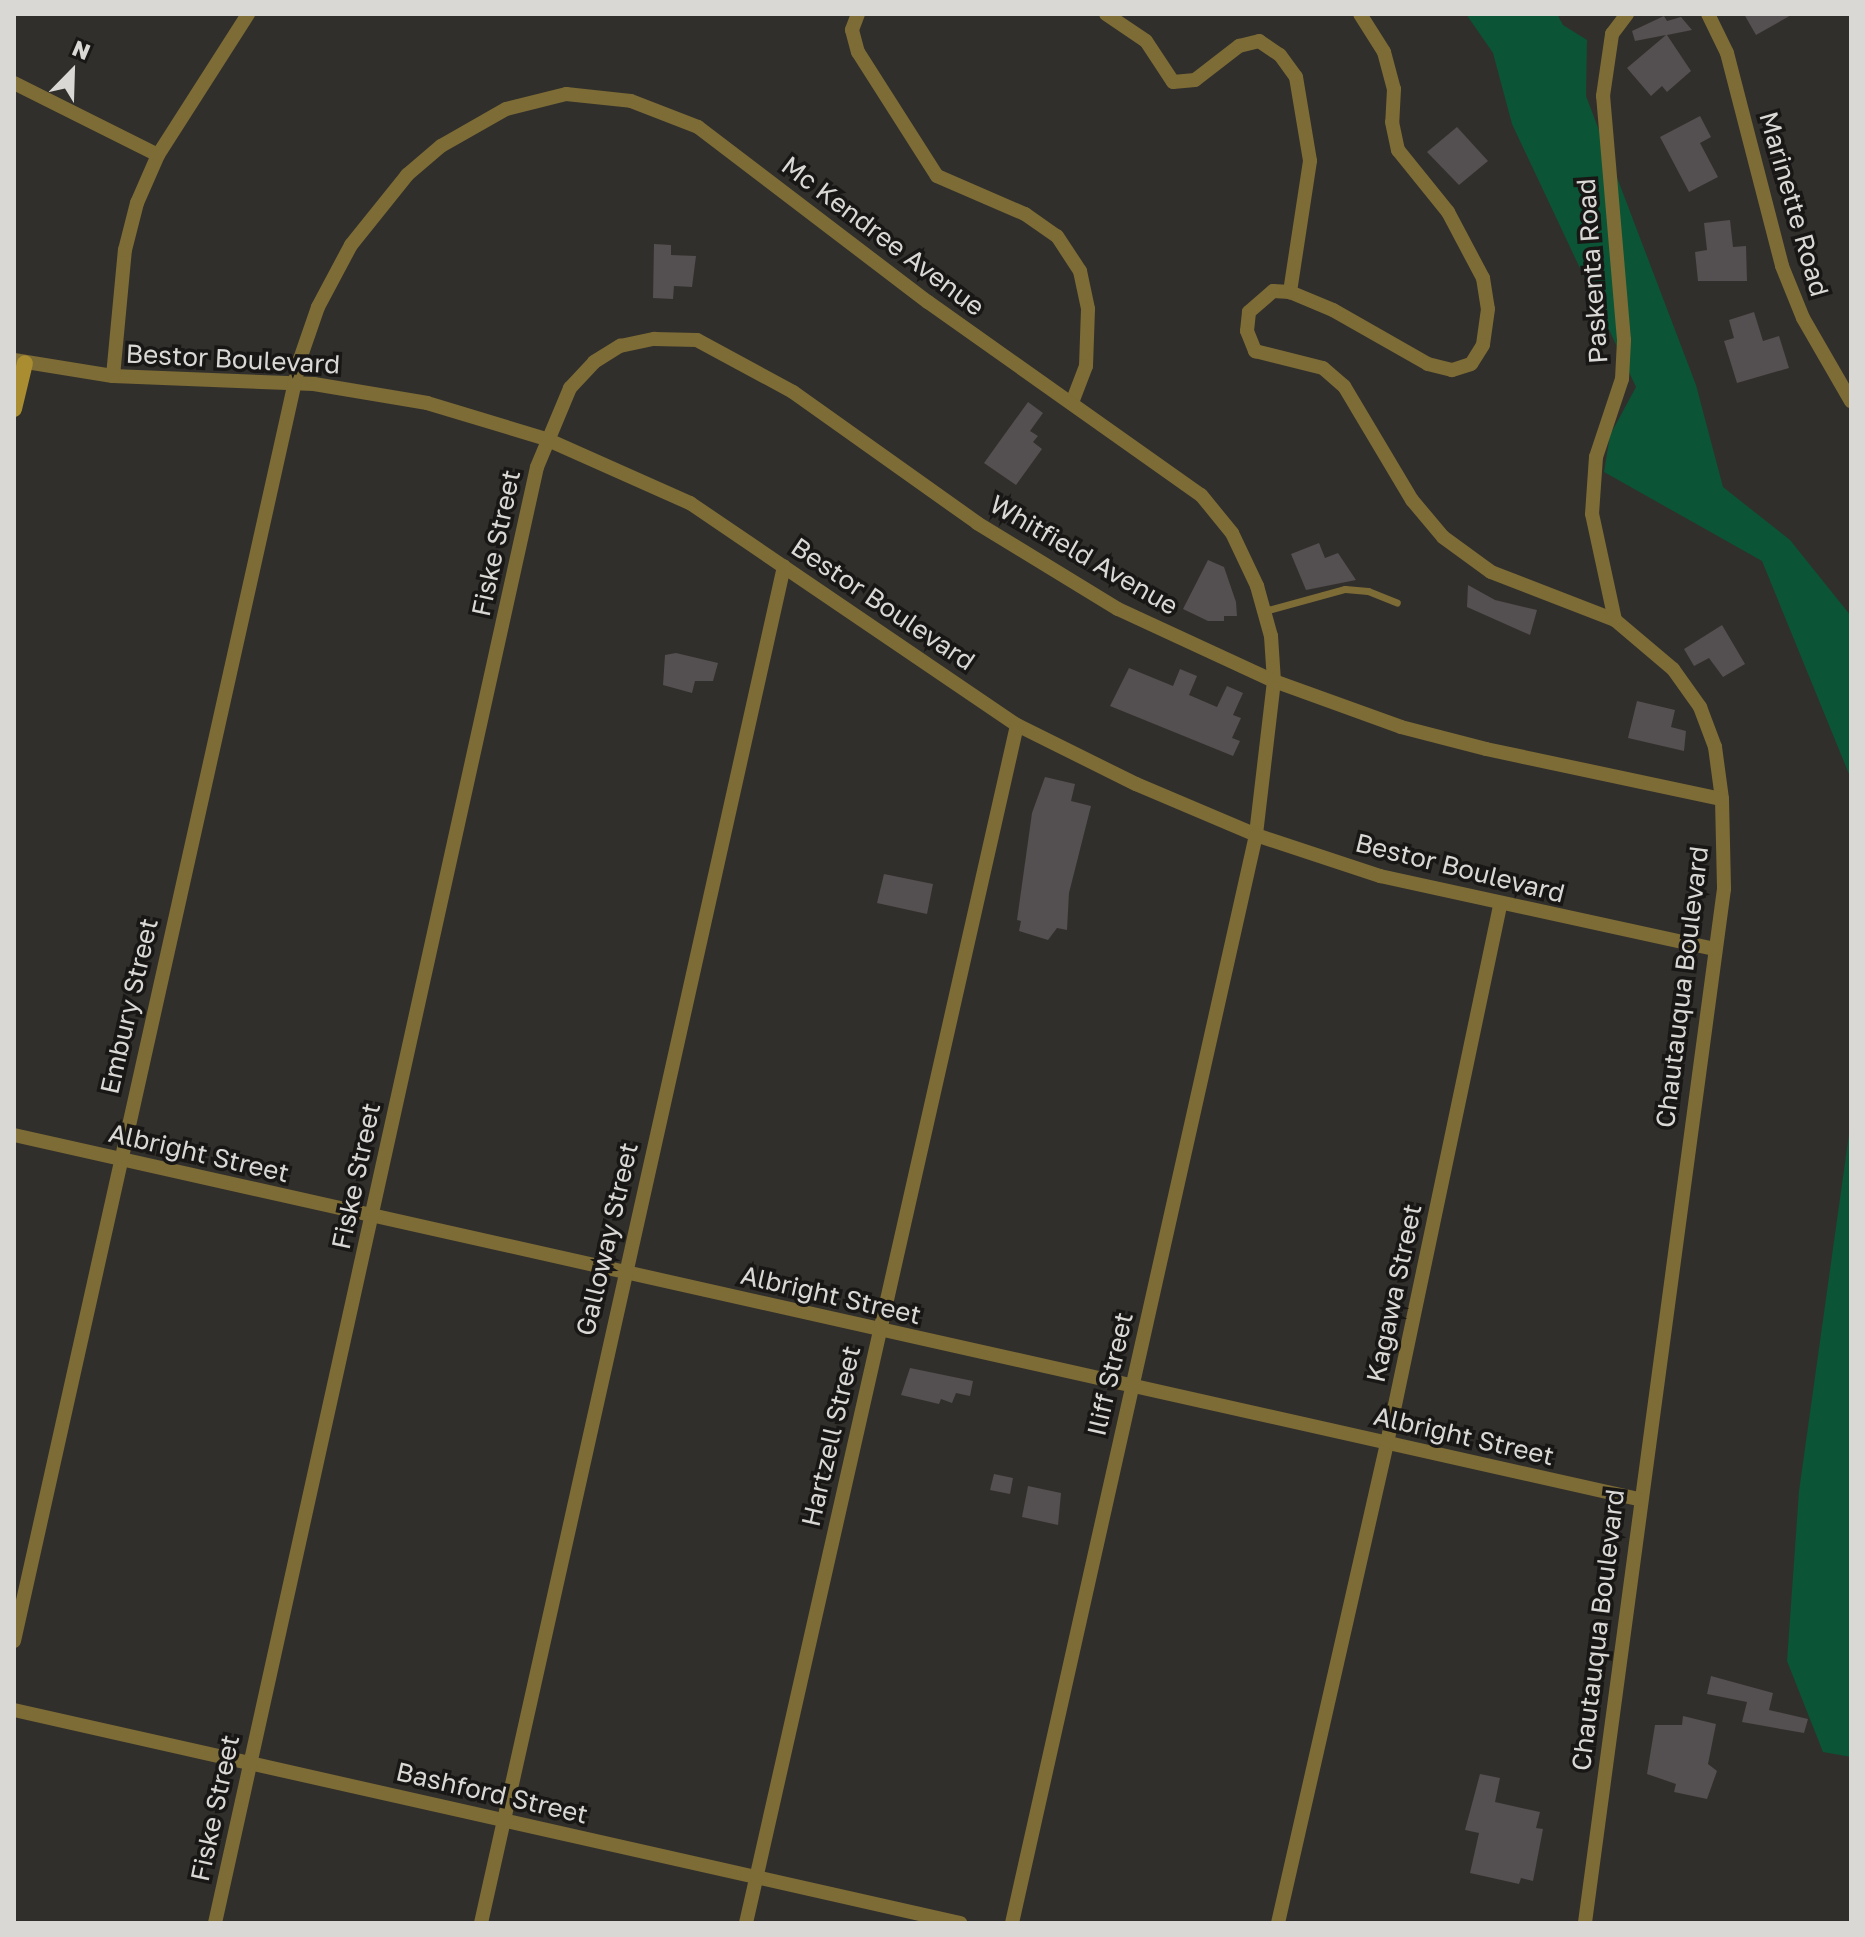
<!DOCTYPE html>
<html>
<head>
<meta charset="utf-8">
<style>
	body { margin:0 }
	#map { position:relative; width:1865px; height:1937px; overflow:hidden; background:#312f2b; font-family:"Golos Text",sans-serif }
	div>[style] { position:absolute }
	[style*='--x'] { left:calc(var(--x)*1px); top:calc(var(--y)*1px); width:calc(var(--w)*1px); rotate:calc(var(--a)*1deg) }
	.green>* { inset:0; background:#0b5435 }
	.building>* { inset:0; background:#544f50 }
	.lane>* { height:7px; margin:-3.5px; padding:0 3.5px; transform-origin:3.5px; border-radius:3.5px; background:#7d6c36 }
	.street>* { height:14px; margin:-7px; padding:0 7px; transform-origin:7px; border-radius:7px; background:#7d6c36 }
	.secondary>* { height:16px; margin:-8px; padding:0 8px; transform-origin:8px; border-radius:8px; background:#a98d30 }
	span { translate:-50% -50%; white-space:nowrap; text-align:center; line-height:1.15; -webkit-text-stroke:7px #181716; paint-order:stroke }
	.street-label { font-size:26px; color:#d9d8d5 }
	.frame { position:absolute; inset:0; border:16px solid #d9d8d5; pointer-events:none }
	.north { position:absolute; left:32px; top:32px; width:80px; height:80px; -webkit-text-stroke:6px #181716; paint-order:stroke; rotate:23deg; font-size:22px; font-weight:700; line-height:32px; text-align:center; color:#d9d8d5 }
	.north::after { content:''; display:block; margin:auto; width:28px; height:36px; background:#d9d8d5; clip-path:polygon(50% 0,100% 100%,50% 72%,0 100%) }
</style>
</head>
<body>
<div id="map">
	<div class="green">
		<i style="clip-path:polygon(1466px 14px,1557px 14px,1563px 25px,1587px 40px,1586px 96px,1696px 385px,1723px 487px,1790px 540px,1851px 616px,1851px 779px,1762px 561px,1604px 472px,1610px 435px,1636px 387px,1512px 124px,1493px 53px)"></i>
		<i style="clip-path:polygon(1851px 1120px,1851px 1757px,1823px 1752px,1787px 1661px,1799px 1491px)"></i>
	</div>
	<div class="building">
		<i style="clip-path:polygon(1744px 14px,1793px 14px,1756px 35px)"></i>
		<i style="clip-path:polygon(1664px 16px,1667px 21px,1681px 17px,1692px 30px,1667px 35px,1691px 71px,1667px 92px,1662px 86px,1651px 96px,1627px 68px,1666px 35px,1635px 41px,1632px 31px)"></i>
		<i style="clip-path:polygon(1700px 116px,1711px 137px,1700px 143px,1718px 177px,1689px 192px,1660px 137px)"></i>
		<i style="clip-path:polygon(1457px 127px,1488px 161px,1459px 185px,1427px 152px)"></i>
		<i style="clip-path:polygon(1730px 220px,1733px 247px,1746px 246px,1747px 281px,1698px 281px,1695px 252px,1707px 250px,1704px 223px)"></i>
		<i style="clip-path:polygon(654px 244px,671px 245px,671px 255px,696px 256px,692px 287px,674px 286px,673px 299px,653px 298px)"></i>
		<i style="clip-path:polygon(1754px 312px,1763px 341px,1779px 336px,1789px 368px,1737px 383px,1724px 341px,1734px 338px,1729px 320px)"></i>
		<i style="clip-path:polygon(1028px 402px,1043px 413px,1030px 431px,1038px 436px,1033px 442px,1042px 449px,1016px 485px,984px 463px)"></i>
		<i style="clip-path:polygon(1319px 543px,1325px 558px,1338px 553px,1356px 580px,1306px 590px,1291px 554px)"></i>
		<i style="clip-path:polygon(1208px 560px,1224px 567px,1236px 602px,1237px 616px,1224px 616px,1224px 621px,1208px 621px,1183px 609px)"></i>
		<i style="clip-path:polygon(1468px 585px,1495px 600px,1537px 610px,1530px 635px,1467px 607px)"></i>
		<i style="clip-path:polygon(1722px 625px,1745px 664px,1723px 677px,1709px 658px,1694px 666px,1684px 649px)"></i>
		<i style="clip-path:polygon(676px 653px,718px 663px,713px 681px,695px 681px,692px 693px,663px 685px,665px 655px)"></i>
		<i style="clip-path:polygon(1129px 668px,1173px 686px,1180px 669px,1197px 676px,1189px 695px,1217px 707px,1227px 686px,1243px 693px,1233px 715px,1241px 718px,1232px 738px,1240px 741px,1233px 756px,1110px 706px)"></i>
		<i style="clip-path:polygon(1637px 701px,1675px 710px,1671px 727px,1686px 731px,1684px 751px,1628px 738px)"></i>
		<i style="clip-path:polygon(1045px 777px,1075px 784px,1071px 801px,1091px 806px,1069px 893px,1067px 930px,1057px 928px,1048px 940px,1019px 931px,1021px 921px,1017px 920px,1032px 813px)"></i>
		<i style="clip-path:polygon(884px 874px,933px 884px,927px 914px,877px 903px)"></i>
		<i style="clip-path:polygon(910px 1368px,973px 1381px,970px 1396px,956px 1393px,952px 1403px,941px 1399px,939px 1404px,901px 1395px)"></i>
		<i style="clip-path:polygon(994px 1474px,1013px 1478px,1010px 1494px,990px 1490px)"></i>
		<i style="clip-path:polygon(1028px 1486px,1061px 1493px,1058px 1525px,1022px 1517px)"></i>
		<i style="clip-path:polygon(1711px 1676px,1773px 1693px,1769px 1710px,1808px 1719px,1804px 1733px,1742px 1722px,1747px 1702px,1707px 1694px)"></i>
		<i style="clip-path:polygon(1683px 1716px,1716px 1724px,1708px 1764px,1717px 1771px,1707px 1799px,1674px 1792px,1676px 1784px,1647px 1774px,1655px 1725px,1682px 1725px)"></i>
		<i style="clip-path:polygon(1480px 1774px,1500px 1778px,1495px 1802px,1540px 1812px,1536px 1828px,1543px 1829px,1533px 1881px,1521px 1878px,1519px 1884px,1470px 1873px,1479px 1833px,1465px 1830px)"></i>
	</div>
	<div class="lane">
		<i style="--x:1264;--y:611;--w:84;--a:-15.2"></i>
		<i style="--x:1345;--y:589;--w:23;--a:5"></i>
		<i style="--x:1368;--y:591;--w:31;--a:22"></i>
	</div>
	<div class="street">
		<i style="--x:858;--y:14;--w:17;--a:111"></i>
		<i style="--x:852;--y:30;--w:23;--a:75"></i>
		<i style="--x:858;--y:52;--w:147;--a:57.5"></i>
		<i style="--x:937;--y:176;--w:96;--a:23.4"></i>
		<i style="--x:1025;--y:214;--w:39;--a:35"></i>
		<i style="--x:1057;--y:236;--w:42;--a:56.7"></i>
		<i style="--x:1080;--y:271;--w:39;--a:78"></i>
		<i style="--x:1088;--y:309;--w:57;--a:92"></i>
		<i style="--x:1086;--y:366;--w:39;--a:111"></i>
		<i style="--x:1106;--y:14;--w:48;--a:34"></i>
		<i style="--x:1146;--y:41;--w:49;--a:56.6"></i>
		<i style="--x:1173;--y:82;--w:22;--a:-5"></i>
		<i style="--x:1195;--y:80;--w:56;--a:-37.7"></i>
		<i style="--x:1239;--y:46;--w:21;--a:-14"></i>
		<i style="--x:1259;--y:41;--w:25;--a:34"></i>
		<i style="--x:1280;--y:55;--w:27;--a:54"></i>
		<i style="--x:1296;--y:77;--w:85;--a:80.5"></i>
		<i style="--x:1310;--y:161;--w:133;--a:98.7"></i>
		<i style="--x:1360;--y:14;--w:45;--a:57.7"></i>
		<i style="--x:1384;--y:52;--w:38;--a:75"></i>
		<i style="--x:1394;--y:89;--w:33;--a:93"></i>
		<i style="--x:1392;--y:122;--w:29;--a:78"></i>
		<i style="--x:1398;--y:150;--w:80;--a:51.1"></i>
		<i style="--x:1448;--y:212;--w:75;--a:62.1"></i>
		<i style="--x:1483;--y:278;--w:31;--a:81"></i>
		<i style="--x:1488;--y:309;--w:36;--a:98"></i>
		<i style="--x:1483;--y:345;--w:22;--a:122"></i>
		<i style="--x:1471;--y:364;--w:20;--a:162"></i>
		<i style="--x:1452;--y:370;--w:25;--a:-166"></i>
		<i style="--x:1428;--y:364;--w:109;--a:-150.4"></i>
		<i style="--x:1333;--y:310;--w:47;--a:-157.3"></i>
		<i style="--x:1290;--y:292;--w:17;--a:-177"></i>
		<i style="--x:1273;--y:291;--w:32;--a:139"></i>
		<i style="--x:1249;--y:312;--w:19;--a:96"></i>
		<i style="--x:1247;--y:331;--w:22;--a:68"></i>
		<i style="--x:1255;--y:351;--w:70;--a:14"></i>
		<i style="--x:1323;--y:368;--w:28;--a:41"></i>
		<i style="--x:1344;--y:386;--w:133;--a:59.2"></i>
		<i style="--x:1412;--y:500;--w:48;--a:50"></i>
		<i style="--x:1443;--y:537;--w:59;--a:36.1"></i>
		<i style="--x:1491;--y:572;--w:133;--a:21.2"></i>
		<i style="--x:1615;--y:620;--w:76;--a:40.2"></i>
		<i style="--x:1673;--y:669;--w:47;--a:54.6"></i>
		<i style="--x:1700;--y:707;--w:43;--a:69.4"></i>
		<i style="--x:1715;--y:747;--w:52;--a:82.3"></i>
		<i style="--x:1722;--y:799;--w:90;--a:88.7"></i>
		<i style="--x:1724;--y:889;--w:1043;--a:97.66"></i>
		<i style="--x:1708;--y:14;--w:43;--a:64"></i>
		<i style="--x:1727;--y:53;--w:220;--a:75.5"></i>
		<i style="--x:1782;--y:266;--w:56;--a:68"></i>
		<i style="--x:1803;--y:318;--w:96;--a:60"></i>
		<i style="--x:14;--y:83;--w:161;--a:26.6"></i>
		<i style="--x:14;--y:360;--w:100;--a:9.2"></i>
		<i style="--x:113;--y:376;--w:201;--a:2.3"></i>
		<i style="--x:314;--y:384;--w:115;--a:9.5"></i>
		<i style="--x:427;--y:403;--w:124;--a:16.8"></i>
		<i style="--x:546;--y:439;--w:158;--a:24"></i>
		<i style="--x:690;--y:503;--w:395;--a:34.2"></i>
		<i style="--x:1017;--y:725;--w:133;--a:26.4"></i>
		<i style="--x:1136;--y:784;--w:130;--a:23"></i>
		<i style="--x:1256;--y:835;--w:131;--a:18.3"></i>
		<i style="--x:1380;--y:876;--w:343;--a:12.3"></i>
		<i style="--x:113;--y:376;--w:127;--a:-84.6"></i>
		<i style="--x:125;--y:250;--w:49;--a:-75.7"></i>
		<i style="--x:137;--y:203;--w:52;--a:-66.4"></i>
		<i style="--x:158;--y:155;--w:167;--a:-57.4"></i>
		<i style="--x:1615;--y:620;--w:108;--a:-102.2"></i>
		<i style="--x:1592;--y:514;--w:57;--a:-86"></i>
		<i style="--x:1596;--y:457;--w:82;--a:-71.6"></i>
		<i style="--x:1622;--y:379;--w:39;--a:-87"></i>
		<i style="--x:1624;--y:340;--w:245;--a:-94.9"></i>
		<i style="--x:1603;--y:96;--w:63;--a:-81.7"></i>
		<i style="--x:1612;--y:34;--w:25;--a:-53"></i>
		<i style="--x:14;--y:1135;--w:1664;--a:12.63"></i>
		<i style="--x:14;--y:1641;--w:1314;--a:-77.42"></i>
		<i style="--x:300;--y:359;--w:55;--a:-70.9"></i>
		<i style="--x:318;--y:307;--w:70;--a:-62"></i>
		<i style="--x:351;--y:245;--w:90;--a:-51.3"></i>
		<i style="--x:407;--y:175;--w:45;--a:-40.5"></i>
		<i style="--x:441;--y:146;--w:75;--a:-29.6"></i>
		<i style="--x:506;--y:109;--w:62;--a:-14"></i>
		<i style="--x:566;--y:94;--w:65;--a:6.1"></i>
		<i style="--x:631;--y:101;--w:72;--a:21.2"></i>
		<i style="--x:698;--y:127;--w:289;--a:37.3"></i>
		<i style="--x:928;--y:302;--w:334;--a:35.3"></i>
		<i style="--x:1201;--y:495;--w:49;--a:50.8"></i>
		<i style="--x:1232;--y:533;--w:59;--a:64.7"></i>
		<i style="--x:1257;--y:586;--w:52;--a:74.4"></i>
		<i style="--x:1271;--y:636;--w:45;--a:86.2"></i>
		<i style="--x:1274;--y:681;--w:155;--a:96.7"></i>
		<i style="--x:1256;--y:835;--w:1115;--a:102.64"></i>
		<i style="--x:14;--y:1710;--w:970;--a:12.69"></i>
		<i style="--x:215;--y:1923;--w:1491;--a:-77.53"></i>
		<i style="--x:537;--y:467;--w:86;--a:-67.3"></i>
		<i style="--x:570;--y:388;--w:35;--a:-47"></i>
		<i style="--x:594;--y:362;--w:31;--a:-32"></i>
		<i style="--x:620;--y:346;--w:35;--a:-12"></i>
		<i style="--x:654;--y:339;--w:43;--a:1.3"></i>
		<i style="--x:697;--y:340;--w:109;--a:28.4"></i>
		<i style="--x:793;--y:392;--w:226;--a:35.4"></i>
		<i style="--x:977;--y:523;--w:165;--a:31.4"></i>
		<i style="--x:1118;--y:609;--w:172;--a:24.8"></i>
		<i style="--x:1274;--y:681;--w:135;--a:19.9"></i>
		<i style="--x:1401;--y:727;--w:88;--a:14.5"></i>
		<i style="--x:1486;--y:749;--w:241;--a:12"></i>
		<i style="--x:481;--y:1923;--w:1390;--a:-77.41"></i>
		<i style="--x:746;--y:1923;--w:1228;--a:-77.25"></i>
		<i style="--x:1278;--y:1923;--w:492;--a:-77.2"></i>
		<i style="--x:1387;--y:1443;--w:549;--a:-78.12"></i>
	</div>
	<div class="secondary">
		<i style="--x:14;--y:409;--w:47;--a:-76.6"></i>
	</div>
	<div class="street-label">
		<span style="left:1794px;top:204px;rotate:74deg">Marinette Road</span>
		<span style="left:883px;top:236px;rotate:37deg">Mc Kendree Avenue</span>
		<span style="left:1592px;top:271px;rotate:-94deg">Paskenta Road</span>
		<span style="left:233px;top:359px;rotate:3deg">Bestor Boulevard</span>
		<span style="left:496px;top:543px;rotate:-78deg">Fiske Street</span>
		<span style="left:1084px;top:555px;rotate:30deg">Whitfield Avenue</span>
		<span style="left:883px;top:604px;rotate:34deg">Bestor Boulevard</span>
		<span style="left:1460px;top:868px;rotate:14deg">Bestor Boulevard</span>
		<span style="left:1682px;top:987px;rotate:-83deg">Chautauqua Boulevard</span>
		<span style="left:129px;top:1006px;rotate:-77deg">Embury Street</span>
		<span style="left:199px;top:1153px;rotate:13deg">Albright Street</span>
		<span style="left:356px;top:1176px;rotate:-78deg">Fiske Street</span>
		<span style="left:607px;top:1239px;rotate:-77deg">Galloway Street</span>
		<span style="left:1394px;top:1293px;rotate:-78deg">Kagawa Street</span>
		<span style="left:831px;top:1295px;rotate:13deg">Albright Street</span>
		<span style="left:1110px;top:1374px;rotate:-77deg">Iliff Street</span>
		<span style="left:831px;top:1436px;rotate:-77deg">Hartzell Street</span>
		<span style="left:1464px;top:1436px;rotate:13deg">Albright Street</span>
		<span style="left:1598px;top:1630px;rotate:-83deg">Chautauqua Boulevard</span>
		<span style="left:492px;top:1793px;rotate:13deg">Bashford Street</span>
		<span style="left:215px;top:1808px;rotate:-78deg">Fiske Street</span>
	</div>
	<div class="frame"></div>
	<div class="north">N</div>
</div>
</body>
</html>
